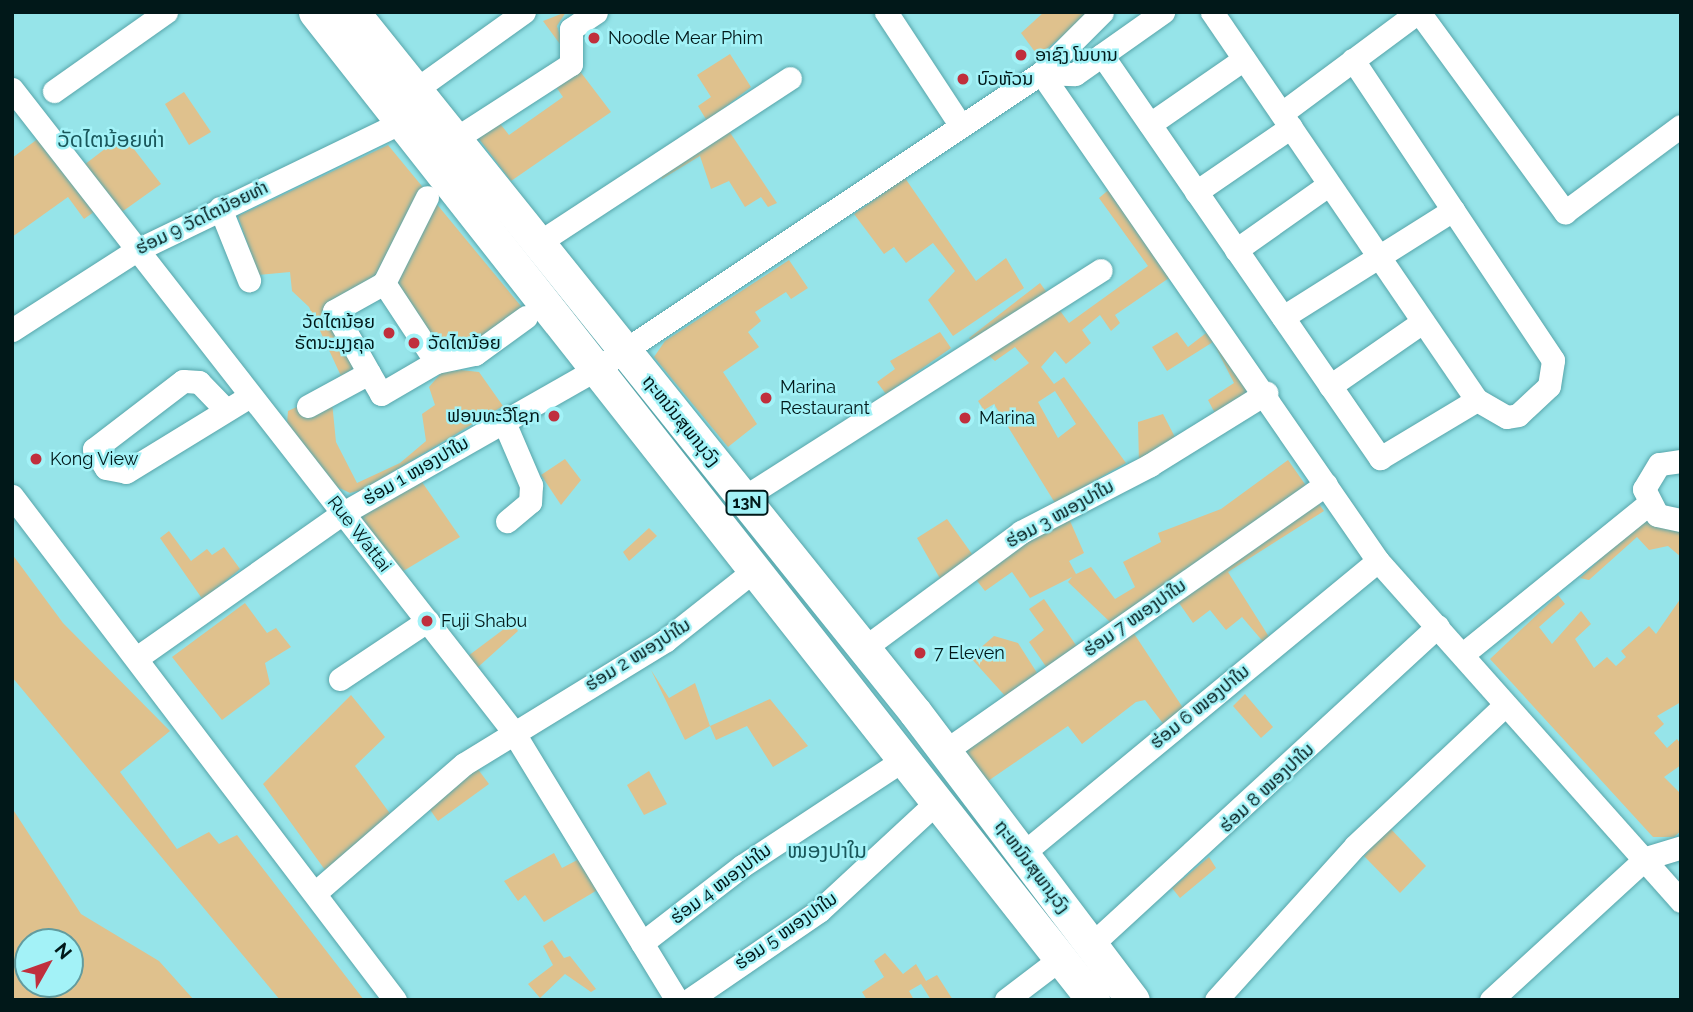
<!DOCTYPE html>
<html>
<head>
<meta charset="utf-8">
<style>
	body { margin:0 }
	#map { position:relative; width:1693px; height:1012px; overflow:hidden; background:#96e4e9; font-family:Raleway,"Noto Sans Lao",sans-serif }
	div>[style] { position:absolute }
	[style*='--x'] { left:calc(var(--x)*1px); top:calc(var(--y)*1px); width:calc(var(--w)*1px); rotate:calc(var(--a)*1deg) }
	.green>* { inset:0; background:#dfc18d }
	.roads { filter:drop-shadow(0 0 2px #57a5aa) drop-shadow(0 0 2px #57a5aa) }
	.minor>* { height:23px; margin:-11.5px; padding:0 11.5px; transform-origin:11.5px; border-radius:11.5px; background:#fff }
	.highway>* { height:33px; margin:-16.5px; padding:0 16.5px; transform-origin:16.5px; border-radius:16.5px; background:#fff }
	.dots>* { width:19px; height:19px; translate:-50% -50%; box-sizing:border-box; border:4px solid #a3f2f7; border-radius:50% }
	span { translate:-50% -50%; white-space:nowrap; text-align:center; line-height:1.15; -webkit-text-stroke:5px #a3f2f7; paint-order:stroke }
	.shield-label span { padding:2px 5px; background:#a3f2f7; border:2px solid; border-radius:5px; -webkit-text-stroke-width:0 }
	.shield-label { font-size:16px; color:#011819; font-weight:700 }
	.poi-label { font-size:18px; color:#011819 }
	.left { translate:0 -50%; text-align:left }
	.right { translate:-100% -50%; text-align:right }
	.street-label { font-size:18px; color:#011819 }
	.quarter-label { font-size:21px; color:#19575b }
	.frame { position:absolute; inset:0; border:14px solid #011819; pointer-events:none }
	.north { position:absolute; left:14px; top:928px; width:70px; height:70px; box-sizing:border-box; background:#a3f2f7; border:2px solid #629b9e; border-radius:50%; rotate:50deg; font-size:19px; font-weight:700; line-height:28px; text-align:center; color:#011819 }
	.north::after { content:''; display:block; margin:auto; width:24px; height:32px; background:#c02f3d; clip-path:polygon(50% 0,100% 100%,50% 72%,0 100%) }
</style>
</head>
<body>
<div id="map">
	<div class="green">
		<i style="clip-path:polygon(566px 12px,557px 26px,565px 51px,543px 21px)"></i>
		<i style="clip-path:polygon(1044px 12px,1092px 12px,1038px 56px,1021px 33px)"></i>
		<i style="clip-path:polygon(730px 54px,751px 87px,707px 121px,698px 106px,711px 97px,697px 75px)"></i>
		<i style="clip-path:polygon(576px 66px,611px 112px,511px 181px,476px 135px,498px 121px,509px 135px,563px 97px,552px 81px)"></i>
		<i style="clip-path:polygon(184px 92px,211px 132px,189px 145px,165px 104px)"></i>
		<i style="clip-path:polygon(727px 128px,777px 203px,768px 207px,761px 197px,745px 207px,729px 181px,711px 189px,700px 156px,662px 179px,660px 173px)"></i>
		<i style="clip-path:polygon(43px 135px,98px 209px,84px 219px,68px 197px,12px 237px,12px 158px)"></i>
		<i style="clip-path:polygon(123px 135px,161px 184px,119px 214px,84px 165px)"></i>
		<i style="clip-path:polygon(388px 145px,525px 311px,467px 350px,441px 352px,383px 272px,328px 303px,362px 363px,341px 376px,309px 307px,292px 291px,290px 272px,258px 275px,238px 216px)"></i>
		<i style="clip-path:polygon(905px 178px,976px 281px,1006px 258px,1024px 288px,953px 336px,928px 300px,955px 271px,933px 243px,906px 263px,894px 247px,884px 254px,854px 214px)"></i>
		<i style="clip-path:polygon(evenodd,1112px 187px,1172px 276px,1115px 315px,1120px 323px,1111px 331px,1100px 315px,1082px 330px,1091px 343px,1066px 364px,1055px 351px,1041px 367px,1054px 384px,1064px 377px,1126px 463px,1055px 503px,994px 404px,984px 410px,978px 401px,1029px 363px,1015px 347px,995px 361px,969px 338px,1040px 283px,1069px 323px,1148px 266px,1099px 198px,1112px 187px,1055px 391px,1076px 424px,1058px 438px,1038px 402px,1055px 391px)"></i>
		<i style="clip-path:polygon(789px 260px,808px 288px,791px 299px,786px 292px,755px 312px,761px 321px,748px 332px,759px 347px,723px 372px,757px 424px,728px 447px,654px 357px,665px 341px)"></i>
		<i style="clip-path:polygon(1210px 330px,1258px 406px,1224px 430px,1208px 400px,1234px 383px,1213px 342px,1167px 371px,1152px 347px,1177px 332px,1188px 347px)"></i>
		<i style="clip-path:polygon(940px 332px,951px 348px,886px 394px,877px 382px,895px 369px,890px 361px)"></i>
		<i style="clip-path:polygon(461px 370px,479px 372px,503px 406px,362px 490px,350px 493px,327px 482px,287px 424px,288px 411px,312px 400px,332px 402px,336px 442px,357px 483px,400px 463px,426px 441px,422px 414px,435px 405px,429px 387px,442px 372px)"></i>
		<i style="clip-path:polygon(1163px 414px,1177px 441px,1139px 463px,1138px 422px)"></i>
		<i style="clip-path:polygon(565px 459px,581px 480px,561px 505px,541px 475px)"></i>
		<i style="clip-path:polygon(1288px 460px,1324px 511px,1228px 572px,1271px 640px,1265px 644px,1242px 617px,1226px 630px,1210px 610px,1193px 623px,1179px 603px,1131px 629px,1185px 711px,1165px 726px,1145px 700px,1136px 702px,1082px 744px,1068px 726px,988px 781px,964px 752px,1058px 684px,1029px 642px,1044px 630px,1029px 609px,1044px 599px,1078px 648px,1110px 622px,1068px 582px,1072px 577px,1030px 598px,1012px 572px,985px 591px,974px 577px,1067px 514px,1084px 553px,1069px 561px,1076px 574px,1091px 567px,1115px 599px,1135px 587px,1123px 562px,1161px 542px,1158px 533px,1221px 509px)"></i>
		<i style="clip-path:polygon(422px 482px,460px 537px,400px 573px,360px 516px)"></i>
		<i style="clip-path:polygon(947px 519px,972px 554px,942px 582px,917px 538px)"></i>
		<i style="clip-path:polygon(1643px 519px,1681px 527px,1681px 557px,1668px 546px,1649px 550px,1637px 537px,1589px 580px,1580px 578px)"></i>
		<i style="clip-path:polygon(649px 528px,657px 536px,629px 561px,623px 552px)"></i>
		<i style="clip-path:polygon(169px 531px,191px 561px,207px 549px,212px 555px,224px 547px,240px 569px,203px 600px,160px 538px)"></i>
		<i style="clip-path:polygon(12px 554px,63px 623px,170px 731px,120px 772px,177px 849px,209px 832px,219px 844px,237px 835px,364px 1000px,280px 1000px,12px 677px)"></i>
		<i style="clip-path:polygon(1558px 595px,1565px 604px,1539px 627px,1552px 644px,1581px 611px,1591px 624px,1575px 639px,1594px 668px,1607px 657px,1616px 666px,1626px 657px,1621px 651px,1649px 626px,1656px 634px,1681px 598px,1681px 702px,1657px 716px,1664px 724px,1654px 733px,1667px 748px,1677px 739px,1681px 744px,1681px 765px,1664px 777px,1681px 794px,1681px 831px,1674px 837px,1653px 837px,1490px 659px)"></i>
		<i style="clip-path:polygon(245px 603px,267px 633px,276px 628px,291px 647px,265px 663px,270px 684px,222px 720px,172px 657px)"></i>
		<i style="clip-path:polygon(512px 623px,518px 631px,477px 668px,468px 656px)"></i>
		<i style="clip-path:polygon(994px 636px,1018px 643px,1039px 676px,1007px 698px,970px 657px)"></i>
		<i style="clip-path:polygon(651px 670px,669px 698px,695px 683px,710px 726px,770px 699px,808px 746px,773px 767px,747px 726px,716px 740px,710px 726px,685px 740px)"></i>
		<i style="clip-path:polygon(1245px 694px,1273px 727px,1261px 738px,1233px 706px)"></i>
		<i style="clip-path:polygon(351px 695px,385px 737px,355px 766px,397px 823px,333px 881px,263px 784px)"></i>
		<i style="clip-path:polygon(477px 768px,489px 784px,438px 821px,426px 804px)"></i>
		<i style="clip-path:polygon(649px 771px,667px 804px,644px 815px,627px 785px)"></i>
		<i style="clip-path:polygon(evenodd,12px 808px,81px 914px,159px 961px,194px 1000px,12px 1000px,12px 808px,28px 942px,70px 942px,70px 984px,28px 984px,28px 942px)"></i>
		<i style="clip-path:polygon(1389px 827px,1426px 866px,1400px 893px,1364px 856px)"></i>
		<i style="clip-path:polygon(554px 853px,562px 868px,581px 858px,599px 889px,544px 922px,525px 895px,518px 901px,504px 881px)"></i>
		<i style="clip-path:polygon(1209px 857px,1216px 868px,1180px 898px,1172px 888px)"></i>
		<i style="clip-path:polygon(552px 940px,564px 958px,570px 956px,596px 989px,591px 992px,565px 974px,540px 998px,528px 984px,553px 965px,543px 946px)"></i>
		<i style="clip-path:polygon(885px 953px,903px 974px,916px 964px,926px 981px,937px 975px,953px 1000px,931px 1000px,921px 984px,909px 991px,914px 1000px,867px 1000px,862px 992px,884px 977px,874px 961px)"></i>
	</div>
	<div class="roads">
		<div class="minor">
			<i style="--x:886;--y:12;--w:133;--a:56.7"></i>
			<i style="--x:1212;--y:12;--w:470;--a:55.7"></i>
			<i style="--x:1477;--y:400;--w:34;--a:30"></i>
			<i style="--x:1507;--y:417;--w:11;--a:-10"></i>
			<i style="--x:1518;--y:415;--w:42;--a:-43.1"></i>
			<i style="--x:1549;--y:386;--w:26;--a:-81"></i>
			<i style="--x:1553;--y:360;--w:361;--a:-123.7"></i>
			<i style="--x:1419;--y:12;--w:248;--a:53.9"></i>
			<i style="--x:1565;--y:212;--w:144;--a:-36.6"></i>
			<i style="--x:1102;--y:55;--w:490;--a:55.4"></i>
			<i style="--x:1380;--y:458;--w:113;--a:-30.9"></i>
			<i style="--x:1041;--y:73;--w:593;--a:55.37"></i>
			<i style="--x:1378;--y:561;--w:455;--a:48.3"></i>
			<i style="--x:1041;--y:73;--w:34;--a:2"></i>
			<i style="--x:1075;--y:74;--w:108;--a:-35.2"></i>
			<i style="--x:12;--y:89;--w:813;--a:52.04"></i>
			<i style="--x:512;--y:730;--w:316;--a:58.6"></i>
			<i style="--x:415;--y:90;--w:134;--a:-35.6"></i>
			<i style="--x:54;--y:91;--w:137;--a:-35.2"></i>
			<i style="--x:1282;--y:113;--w:169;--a:-36.6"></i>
			<i style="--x:1150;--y:124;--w:114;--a:-34.7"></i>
			<i style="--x:455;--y:139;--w:138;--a:-32.9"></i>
			<i style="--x:571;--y:64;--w:35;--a:-90"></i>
			<i style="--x:571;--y:29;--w:30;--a:-34"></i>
			<i style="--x:1196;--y:192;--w:115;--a:-34.4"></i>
			<i style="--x:220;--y:208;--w:78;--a:68.1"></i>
			<i style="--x:538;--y:243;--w:301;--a:-33.2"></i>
			<i style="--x:1236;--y:250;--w:113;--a:-35.2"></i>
			<i style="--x:1283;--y:317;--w:201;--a:-32.2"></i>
			<i style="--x:12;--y:330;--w:146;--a:-32.7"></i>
			<i style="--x:135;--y:251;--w:297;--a:-25.8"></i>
			<i style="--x:436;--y:362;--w:40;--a:-12"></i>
			<i style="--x:475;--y:354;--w:63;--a:-36"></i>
			<i style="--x:369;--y:373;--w:71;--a:-119.4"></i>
			<i style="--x:334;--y:311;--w:57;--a:-29.2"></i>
			<i style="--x:1330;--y:386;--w:111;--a:-34.7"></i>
			<i style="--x:308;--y:406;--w:69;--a:-28.4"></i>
			<i style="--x:369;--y:373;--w:24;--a:60"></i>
			<i style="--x:381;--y:394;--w:64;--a:-30.2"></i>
			<i style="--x:436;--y:362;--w:95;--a:-123.4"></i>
			<i style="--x:384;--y:283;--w:96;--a:-63.4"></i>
			<i style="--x:225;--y:409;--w:37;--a:-134"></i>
			<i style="--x:199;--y:382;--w:16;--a:-176"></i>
			<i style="--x:183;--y:381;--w:112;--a:142.6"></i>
			<i style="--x:94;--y:449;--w:22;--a:58"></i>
			<i style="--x:106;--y:468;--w:20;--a:11"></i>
			<i style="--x:126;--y:472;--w:145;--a:-31.5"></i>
			<i style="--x:504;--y:422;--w:69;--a:66.8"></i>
			<i style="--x:531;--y:485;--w:17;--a:93"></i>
			<i style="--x:530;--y:502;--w:30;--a:140"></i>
			<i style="--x:1681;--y:461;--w:22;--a:172"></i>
			<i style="--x:1659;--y:464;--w:29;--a:121"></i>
			<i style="--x:1644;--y:489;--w:29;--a:63"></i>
			<i style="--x:1657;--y:515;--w:25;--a:12"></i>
			<i style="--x:12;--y:496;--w:633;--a:52.77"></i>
			<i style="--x:743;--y:498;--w:424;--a:-32.5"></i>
			<i style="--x:863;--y:649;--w:197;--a:-36.5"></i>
			<i style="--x:1021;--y:532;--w:145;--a:-27.4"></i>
			<i style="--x:1150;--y:465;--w:137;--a:-31.8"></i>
			<i style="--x:1463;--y:654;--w:238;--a:-39"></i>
			<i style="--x:138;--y:657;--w:251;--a:-35.1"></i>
			<i style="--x:343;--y:513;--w:293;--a:-29.6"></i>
			<i style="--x:598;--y:368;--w:532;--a:-33.66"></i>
			<i style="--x:1041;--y:73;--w:86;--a:-45"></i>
			<i style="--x:340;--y:679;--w:105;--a:-33.7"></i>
			<i style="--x:945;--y:751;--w:465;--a:-35"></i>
			<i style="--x:1022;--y:854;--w:461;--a:-39.5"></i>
			<i style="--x:315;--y:893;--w:197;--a:-40.9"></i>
			<i style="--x:464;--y:764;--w:237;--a:-31.5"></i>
			<i style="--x:666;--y:640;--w:115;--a:-38.3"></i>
			<i style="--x:642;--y:943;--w:126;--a:-37.6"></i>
			<i style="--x:742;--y:866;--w:196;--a:-33.4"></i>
			<i style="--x:1091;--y:945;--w:471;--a:-42.6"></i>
			<i style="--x:689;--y:1000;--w:158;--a:-34.4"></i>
			<i style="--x:819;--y:911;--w:163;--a:-42.8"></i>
			<i style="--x:1006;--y:1000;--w:69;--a:-37.4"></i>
			<i style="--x:1216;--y:1000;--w:207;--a:-47.9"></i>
			<i style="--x:1355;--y:846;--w:206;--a:-43.2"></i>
			<i style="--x:1491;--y:1000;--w:210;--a:-42.5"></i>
			<i style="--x:1646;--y:858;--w:37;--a:-17"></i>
		</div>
		<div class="highway">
			<i style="--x:315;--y:12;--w:1258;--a:51.78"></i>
			<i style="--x:353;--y:12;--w:898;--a:51.24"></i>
			<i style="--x:915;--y:712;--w:361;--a:52.9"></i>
		</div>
	</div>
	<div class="dots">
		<i style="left:594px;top:38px;background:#c02f3d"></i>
		<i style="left:1021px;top:55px;background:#c02f3d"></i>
		<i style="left:963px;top:79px;background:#c02f3d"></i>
		<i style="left:389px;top:333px;background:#c02f3d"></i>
		<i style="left:414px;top:343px;background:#c02f3d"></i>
		<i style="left:766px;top:398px;background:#c02f3d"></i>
		<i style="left:554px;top:416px;background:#c02f3d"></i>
		<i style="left:965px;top:418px;background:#c02f3d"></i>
		<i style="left:36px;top:459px;background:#c02f3d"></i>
		<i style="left:427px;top:621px;background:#c02f3d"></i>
		<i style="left:920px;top:653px;background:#c02f3d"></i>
	</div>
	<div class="shield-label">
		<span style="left:747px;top:503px">13N</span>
	</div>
	<div class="poi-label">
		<span class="left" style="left:608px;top:38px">Noodle Mear Phim</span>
		<span class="left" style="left:1035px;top:55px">ອາຊົງ ໂນບານ</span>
		<span class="left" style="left:977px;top:79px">ບົວຫັວນ</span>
		<span class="right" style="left:375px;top:333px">ວັດໄຕນ້ອຍ<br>ຣັຕນະມຸງຄຸລ</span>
		<span class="left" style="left:428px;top:343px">ວັດໄຕນ້ອຍ</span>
		<span class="left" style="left:780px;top:398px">Marina<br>Restaurant</span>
		<span class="right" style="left:540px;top:416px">ຟອນທະວີໂຊກ</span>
		<span class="left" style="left:979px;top:418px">Marina</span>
		<span class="left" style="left:50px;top:459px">Kong View</span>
		<span class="left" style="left:441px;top:621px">Fuji Shabu</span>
		<span class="left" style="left:934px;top:653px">7 Eleven</span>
	</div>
	<div class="street-label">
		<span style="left:202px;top:218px;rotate:-26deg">ຮ່ອມ 9 ວັດໄຕນ້ອຍທ່າ</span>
		<span style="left:681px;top:421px;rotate:51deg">ຖະຫນົນສຸພານຸວົງ</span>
		<span style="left:416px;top:471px;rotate:-30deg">ຮ່ອມ 1 ໜອງປາໃນ</span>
		<span style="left:1060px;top:514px;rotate:-29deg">ຮ່ອມ 3 ໜອງປາໃນ</span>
		<span style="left:359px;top:534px;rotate:52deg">Rue Wattai</span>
		<span style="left:1135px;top:618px;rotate:-35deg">ຮ່ອມ 7 ໜອງປາໃນ</span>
		<span style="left:638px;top:655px;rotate:-32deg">ຮ່ອມ 2 ໜອງປາໃນ</span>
		<span style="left:1200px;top:707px;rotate:-39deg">ຮ່ອມ 6 ໜອງປາໃນ</span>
		<span style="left:1267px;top:788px;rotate:-43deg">ຮ່ອມ 8 ໜອງປາໃນ</span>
		<span style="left:1032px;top:867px;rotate:53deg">ຖະຫນົນສຸພານຸວົງ</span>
		<span style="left:721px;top:884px;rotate:-37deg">ຮ່ອມ 4 ໜອງປາໃນ</span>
		<span style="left:786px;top:931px;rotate:-35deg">ຮ່ອມ 5 ໜອງປາໃນ</span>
	</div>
	<div class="quarter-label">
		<span style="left:111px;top:140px">ວັດໄຕນ້ອຍທ່າ</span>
		<span style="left:827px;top:851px">ໜອງປາໃນ</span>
	</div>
	<div class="frame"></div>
	<div class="north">N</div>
</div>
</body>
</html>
